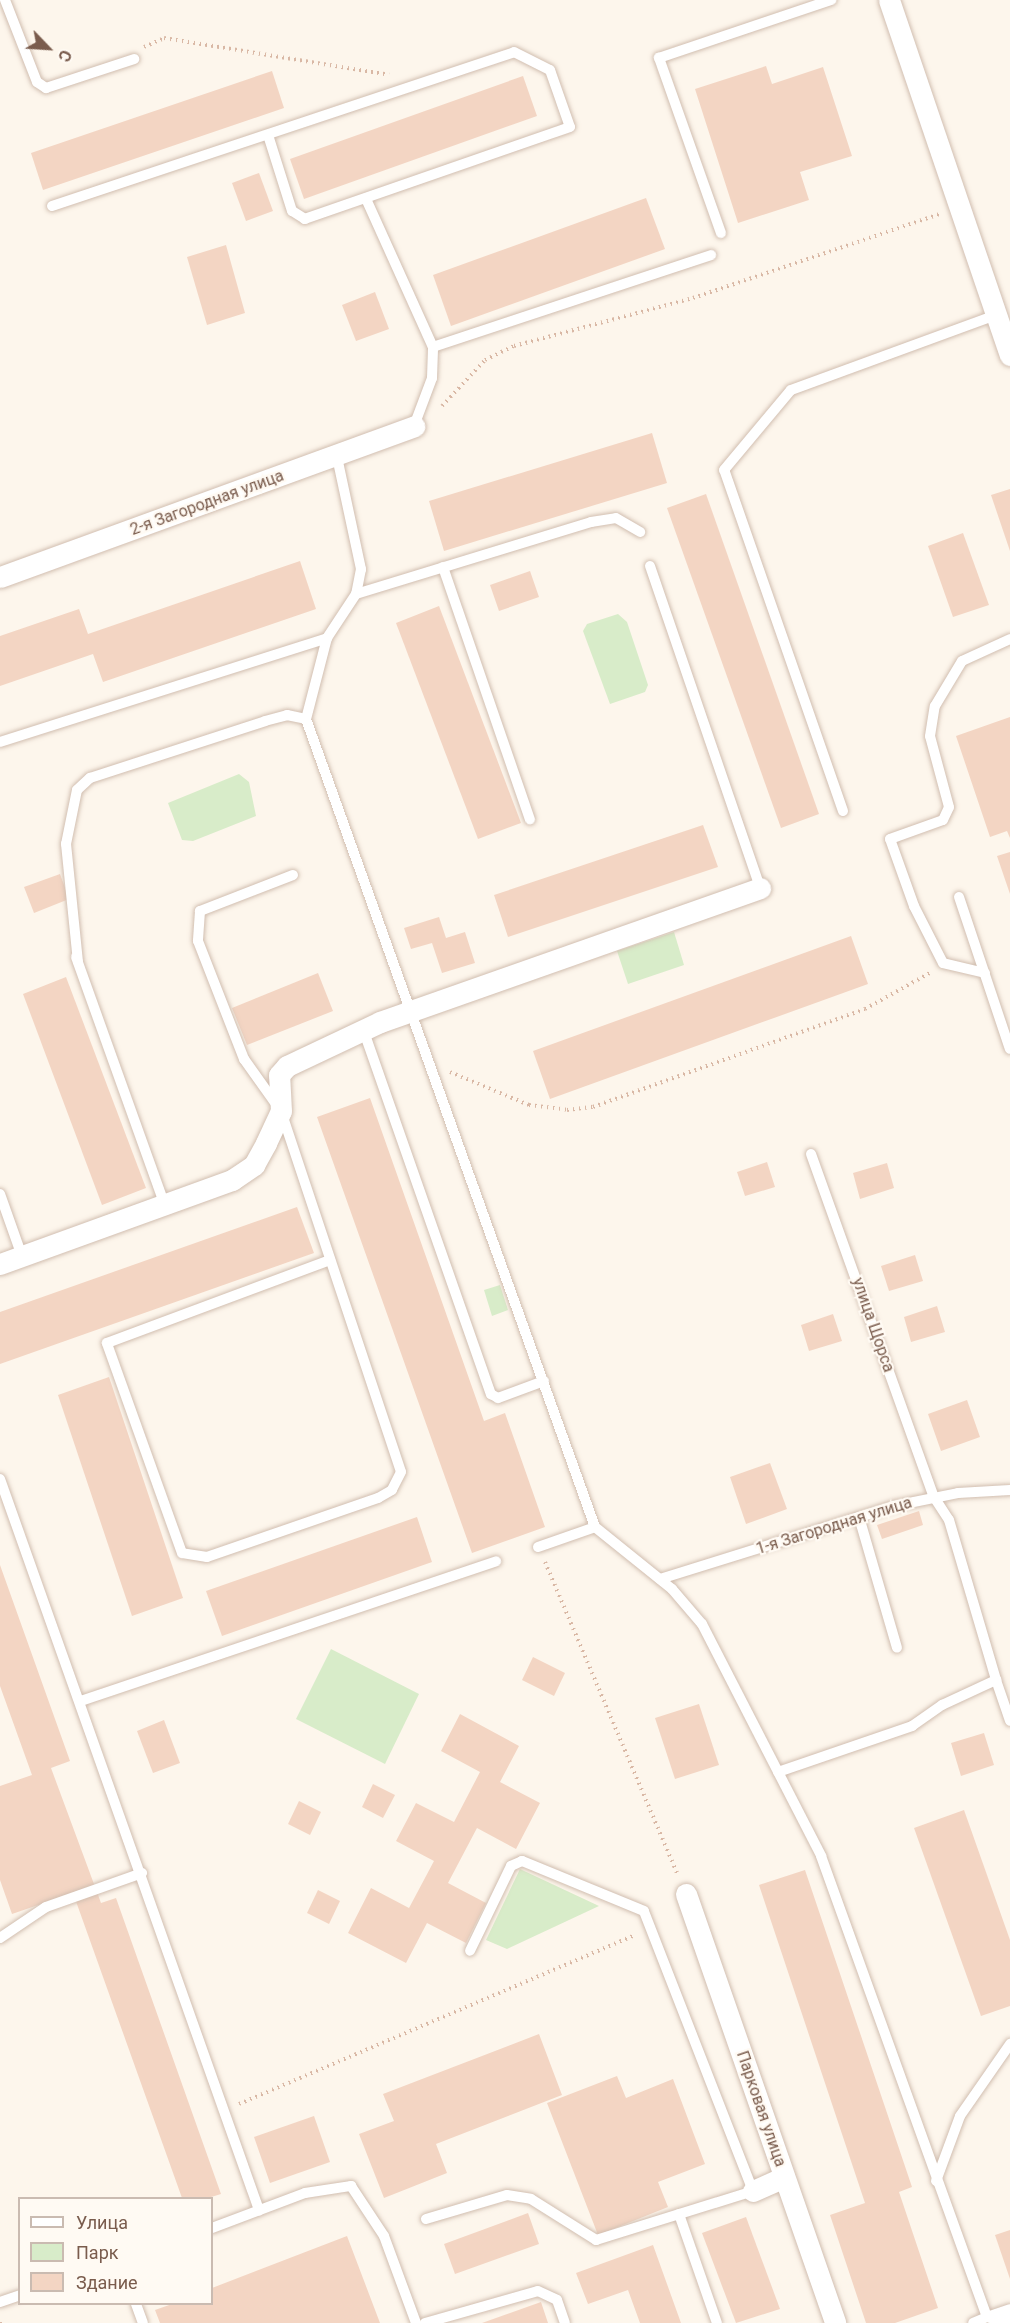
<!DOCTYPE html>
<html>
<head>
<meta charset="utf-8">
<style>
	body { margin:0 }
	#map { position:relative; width:1010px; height:2323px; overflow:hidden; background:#fdf6ec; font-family:Roboto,sans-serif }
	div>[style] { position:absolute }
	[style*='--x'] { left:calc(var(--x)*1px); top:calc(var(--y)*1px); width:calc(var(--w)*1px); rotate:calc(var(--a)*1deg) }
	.green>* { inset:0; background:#d8ecc9 }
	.building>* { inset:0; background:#f3d5c3 }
	.path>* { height:4px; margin-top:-2px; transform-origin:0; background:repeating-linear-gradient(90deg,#d9b8a5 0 1.5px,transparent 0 6px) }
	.roads { filter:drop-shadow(0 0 2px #d1beb0) drop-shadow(0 0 2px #d1beb0) }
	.service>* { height:10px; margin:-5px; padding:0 5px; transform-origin:5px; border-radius:5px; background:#fff }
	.minor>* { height:21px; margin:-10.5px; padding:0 10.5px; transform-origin:10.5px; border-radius:10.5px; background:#fff }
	span { translate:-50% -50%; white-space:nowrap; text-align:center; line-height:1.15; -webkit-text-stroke:4.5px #fffaf3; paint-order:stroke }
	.street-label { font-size:16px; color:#7a5c4d }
	.legend { position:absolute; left:18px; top:2197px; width:195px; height:108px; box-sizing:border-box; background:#fffaf3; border:2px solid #cabbb1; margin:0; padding:8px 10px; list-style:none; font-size:18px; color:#7a5c4d }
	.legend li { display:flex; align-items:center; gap:12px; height:30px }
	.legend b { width:30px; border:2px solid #cabbb1 }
	.north { position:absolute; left:18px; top:18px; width:60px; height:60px; -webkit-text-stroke:4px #fffaf3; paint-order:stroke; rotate:115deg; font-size:16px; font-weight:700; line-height:24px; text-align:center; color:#7a5c4d }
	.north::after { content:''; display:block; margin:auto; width:21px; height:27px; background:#7a5c4d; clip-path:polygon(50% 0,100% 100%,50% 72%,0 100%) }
</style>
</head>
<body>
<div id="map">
	<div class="green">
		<i style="clip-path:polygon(618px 614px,627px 622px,648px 685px,645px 692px,610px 704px,583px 631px,587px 624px)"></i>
		<i style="clip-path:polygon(239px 774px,249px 782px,256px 816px,193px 841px,182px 840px,168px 803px)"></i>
		<i style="clip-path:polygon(674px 932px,684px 965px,628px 984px,617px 951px)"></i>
		<i style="clip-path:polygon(500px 1285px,508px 1310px,492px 1316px,484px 1290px)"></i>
		<i style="clip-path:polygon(331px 1649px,419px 1694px,385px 1764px,296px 1719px)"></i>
		<i style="clip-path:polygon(520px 1869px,599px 1906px,507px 1949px,486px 1940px)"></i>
	</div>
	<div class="building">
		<i style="clip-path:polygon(766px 66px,772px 84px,823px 67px,852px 156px,800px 172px,809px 200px,738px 223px,695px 89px)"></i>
		<i style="clip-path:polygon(272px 71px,284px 108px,43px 190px,31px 153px)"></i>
		<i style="clip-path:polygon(523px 76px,537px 116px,304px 199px,290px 159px)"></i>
		<i style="clip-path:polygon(259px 173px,273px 211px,246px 221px,232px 183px)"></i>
		<i style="clip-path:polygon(646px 198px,665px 249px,451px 326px,433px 275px)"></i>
		<i style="clip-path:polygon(226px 245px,245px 313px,207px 325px,187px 257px)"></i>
		<i style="clip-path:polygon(375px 292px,389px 329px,356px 341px,342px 305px)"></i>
		<i style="clip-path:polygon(652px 433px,667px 483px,444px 551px,429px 501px)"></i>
		<i style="clip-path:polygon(1010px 489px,1010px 551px,991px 495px)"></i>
		<i style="clip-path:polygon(706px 494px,819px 814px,781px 828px,667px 508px)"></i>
		<i style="clip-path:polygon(963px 533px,989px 605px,953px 617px,928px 546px)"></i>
		<i style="clip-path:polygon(300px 561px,316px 609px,103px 682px,93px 654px,0 686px,0 636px,79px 609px,88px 634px)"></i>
		<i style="clip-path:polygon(530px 571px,539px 597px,499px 611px,490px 585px)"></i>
		<i style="clip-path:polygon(439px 606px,521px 823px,478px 839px,396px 623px)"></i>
		<i style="clip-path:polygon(1010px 717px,1010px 838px,1007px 831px,990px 837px,956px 736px)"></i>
		<i style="clip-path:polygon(703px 825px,718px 867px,508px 937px,494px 895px)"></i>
		<i style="clip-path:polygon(1010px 852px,1010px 894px,997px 856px)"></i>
		<i style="clip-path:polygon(60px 874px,69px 899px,34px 913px,24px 887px)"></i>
		<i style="clip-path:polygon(439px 917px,446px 938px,465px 932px,475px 963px,442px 973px,432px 943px,411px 949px,404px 928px)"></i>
		<i style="clip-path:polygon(851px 936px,868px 984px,550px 1099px,533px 1051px)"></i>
		<i style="clip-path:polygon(318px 973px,333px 1011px,247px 1045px,232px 1008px)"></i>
		<i style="clip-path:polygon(66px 977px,146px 1188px,102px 1205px,23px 994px)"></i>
		<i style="clip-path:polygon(370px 1098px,484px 1421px,505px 1413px,545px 1527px,472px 1553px,317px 1117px)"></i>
		<i style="clip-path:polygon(767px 1162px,775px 1187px,745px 1196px,737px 1172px)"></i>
		<i style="clip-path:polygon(887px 1163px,894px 1188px,860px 1199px,853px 1173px)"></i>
		<i style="clip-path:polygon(297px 1207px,314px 1253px,0 1364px,0 1312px)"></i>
		<i style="clip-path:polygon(915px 1255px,923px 1281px,889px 1291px,881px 1266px)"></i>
		<i style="clip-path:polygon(937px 1306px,945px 1332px,911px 1342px,904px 1317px)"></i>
		<i style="clip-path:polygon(833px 1314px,842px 1341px,809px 1351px,801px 1325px)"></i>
		<i style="clip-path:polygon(109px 1377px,183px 1598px,132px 1616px,58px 1395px)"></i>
		<i style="clip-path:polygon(967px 1400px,980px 1437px,941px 1451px,928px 1414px)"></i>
		<i style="clip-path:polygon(770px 1463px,787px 1509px,746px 1524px,730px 1477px)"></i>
		<i style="clip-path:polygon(919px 1511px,923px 1525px,882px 1539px,877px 1525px)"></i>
		<i style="clip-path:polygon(417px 1517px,432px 1562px,222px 1636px,206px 1591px)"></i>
		<i style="clip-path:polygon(0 1565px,70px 1761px,51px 1768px,101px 1903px,116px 1898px,221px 2194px,208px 2198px,182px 2198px,73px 1893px,12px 1914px,0 1880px,0 1786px,32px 1775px,0 1686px)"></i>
		<i style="clip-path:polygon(533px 1657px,565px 1673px,554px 1696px,522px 1680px)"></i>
		<i style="clip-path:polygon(699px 1704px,719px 1765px,675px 1779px,655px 1718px)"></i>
		<i style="clip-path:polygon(460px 1714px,519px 1746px,500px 1782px,540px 1803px,516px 1849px,477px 1828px,448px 1883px,486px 1903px,466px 1943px,427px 1923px,406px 1963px,348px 1933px,371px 1888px,409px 1908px,434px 1861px,396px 1841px,416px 1803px,454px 1822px,480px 1772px,441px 1751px)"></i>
		<i style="clip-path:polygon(164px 1720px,180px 1763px,153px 1773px,137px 1731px)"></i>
		<i style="clip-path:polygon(984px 1733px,994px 1765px,961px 1776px,951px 1743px)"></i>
		<i style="clip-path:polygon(373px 1784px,395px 1795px,383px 1818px,362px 1807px)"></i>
		<i style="clip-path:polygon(299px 1801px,321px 1812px,310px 1835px,288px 1824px)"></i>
		<i style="clip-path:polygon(964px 1810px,1010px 1940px,1010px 2006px,981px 2016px,914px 1828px)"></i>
		<i style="clip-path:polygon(805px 1870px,912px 2187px,899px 2192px,938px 2308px,895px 2323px,866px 2323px,830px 2215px,865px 2203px,759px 1885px)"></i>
		<i style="clip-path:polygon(318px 1890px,340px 1901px,329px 1924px,307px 1913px)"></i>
		<i style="clip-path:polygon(539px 2034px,562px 2095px,436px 2144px,447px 2173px,384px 2198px,359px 2134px,394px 2121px,383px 2094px)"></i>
		<i style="clip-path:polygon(617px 2076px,626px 2098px,673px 2079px,705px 2164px,658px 2182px,668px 2207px,598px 2235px,547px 2103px)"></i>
		<i style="clip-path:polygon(314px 2116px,330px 2162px,270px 2183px,254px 2137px)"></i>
		<i style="clip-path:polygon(528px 2213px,539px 2244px,455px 2274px,444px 2244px)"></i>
		<i style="clip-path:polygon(746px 2217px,780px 2309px,736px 2323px,702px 2233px)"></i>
		<i style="clip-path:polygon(1010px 2230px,1010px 2279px,995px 2235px)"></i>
		<i style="clip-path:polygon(347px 2236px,380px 2323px,160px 2323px,155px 2310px,172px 2304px,212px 2304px,212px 2288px)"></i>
		<i style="clip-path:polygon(653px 2245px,681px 2323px,640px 2323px,628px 2290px,588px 2304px,576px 2273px)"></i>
		<i style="clip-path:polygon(541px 2302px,548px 2323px,482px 2323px)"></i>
	</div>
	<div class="path">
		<i style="--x:144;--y:47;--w:22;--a:-24"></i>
		<i style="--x:164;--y:38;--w:228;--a:9.3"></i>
		<i style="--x:442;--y:406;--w:63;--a:-46.9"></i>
		<i style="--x:485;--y:360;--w:32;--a:-26"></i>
		<i style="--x:514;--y:346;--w:185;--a:-15"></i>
		<i style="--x:693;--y:298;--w:261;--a:-18.8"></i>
		<i style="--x:450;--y:1072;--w:86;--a:22.7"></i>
		<i style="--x:529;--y:1105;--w:38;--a:7"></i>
		<i style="--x:567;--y:1110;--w:26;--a:-7"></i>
		<i style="--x:593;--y:1107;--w:289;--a:-19.8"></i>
		<i style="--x:865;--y:1009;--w:74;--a:-29"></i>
		<i style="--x:545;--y:1562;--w:340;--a:67"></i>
		<i style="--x:239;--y:2104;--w:431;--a:-23.1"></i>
		<i style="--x:0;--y:2322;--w:1;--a:90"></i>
	</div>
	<div class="roads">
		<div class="service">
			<i style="--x:5;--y:0;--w:88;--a:68.7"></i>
			<i style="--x:37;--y:82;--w:11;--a:34"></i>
			<i style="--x:46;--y:88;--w:93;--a:-18.2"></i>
			<i style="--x:367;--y:201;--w:160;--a:65.7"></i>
			<i style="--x:52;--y:206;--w:487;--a:-18.4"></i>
			<i style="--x:514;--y:52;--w:40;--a:26.6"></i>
			<i style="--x:550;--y:70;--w:60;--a:70.7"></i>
			<i style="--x:570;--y:127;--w:281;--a:160.9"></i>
			<i style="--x:305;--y:219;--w:15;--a:-148"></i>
			<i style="--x:292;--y:211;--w:80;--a:-107.5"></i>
			<i style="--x:721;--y:233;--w:186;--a:-109.5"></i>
			<i style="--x:659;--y:58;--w:182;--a:-18.6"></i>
			<i style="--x:414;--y:426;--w:51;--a:-69.4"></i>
			<i style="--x:432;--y:378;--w:31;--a:-88"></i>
			<i style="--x:433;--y:347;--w:293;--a:-18.3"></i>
			<i style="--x:337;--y:457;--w:115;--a:77.9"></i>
			<i style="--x:361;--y:569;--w:25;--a:101"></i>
			<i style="--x:356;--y:594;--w:53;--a:123.4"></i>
			<i style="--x:327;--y:638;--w:84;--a:104.5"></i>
			<i style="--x:306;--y:719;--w:858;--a:70.32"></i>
			<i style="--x:595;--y:1527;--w:99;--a:38.8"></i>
			<i style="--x:672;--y:1589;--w:46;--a:49.4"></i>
			<i style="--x:702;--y:1624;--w:261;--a:62.8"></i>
			<i style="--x:821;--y:1856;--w:490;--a:70.2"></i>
			<i style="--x:987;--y:2317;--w:15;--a:157"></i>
			<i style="--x:650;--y:566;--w:340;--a:71.1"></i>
			<i style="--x:443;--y:567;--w:267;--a:71"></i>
			<i style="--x:356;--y:594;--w:246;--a:-17"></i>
			<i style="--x:591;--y:522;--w:25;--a:-9"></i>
			<i style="--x:616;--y:518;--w:28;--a:30"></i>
			<i style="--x:0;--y:742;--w:343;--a:-17.6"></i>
			<i style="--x:843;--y:811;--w:361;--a:-109.2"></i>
			<i style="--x:724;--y:470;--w:104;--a:-50.1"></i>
			<i style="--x:791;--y:390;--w:218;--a:-20.1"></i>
			<i style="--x:293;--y:875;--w:100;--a:158.8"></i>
			<i style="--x:200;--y:911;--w:30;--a:94"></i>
			<i style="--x:198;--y:941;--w:127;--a:68.7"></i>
			<i style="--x:244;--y:1059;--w:64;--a:54.6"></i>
			<i style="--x:281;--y:1111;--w:380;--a:71.6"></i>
			<i style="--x:401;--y:1472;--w:20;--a:117"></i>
			<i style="--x:392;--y:1490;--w:16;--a:150"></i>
			<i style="--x:378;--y:1498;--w:181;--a:161"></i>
			<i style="--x:207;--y:1557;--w:25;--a:-171"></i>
			<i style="--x:182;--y:1553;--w:223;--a:-109.7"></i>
			<i style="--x:107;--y:1343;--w:238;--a:-20.4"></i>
			<i style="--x:959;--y:897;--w:160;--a:71.5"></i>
			<i style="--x:76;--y:957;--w:263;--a:70.3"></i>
			<i style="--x:78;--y:962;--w:119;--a:-95.8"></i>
			<i style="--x:66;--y:844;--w:55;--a:-78.5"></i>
			<i style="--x:77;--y:790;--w:18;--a:-43"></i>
			<i style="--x:90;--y:778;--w:184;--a:-18"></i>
			<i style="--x:265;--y:721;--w:23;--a:-15"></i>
			<i style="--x:287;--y:715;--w:19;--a:12"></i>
			<i style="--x:985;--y:973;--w:43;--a:-166.6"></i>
			<i style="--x:943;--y:963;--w:64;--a:-117"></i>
			<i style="--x:914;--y:906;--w:71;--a:-109.7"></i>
			<i style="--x:890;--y:839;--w:56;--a:-19.7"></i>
			<i style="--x:943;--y:820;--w:14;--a:-65"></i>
			<i style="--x:949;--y:807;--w:73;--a:-105"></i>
			<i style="--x:930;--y:736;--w:30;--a:-81"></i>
			<i style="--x:935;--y:706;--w:52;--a:-59"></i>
			<i style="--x:962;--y:661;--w:53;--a:-24.6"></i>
			<i style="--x:363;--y:1029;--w:387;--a:70.7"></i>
			<i style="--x:491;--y:1394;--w:8;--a:30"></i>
			<i style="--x:498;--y:1398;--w:49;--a:-20.3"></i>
			<i style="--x:811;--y:1154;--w:364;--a:70.3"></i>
			<i style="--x:934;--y:1497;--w:27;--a:57"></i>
			<i style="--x:949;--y:1520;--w:167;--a:73.6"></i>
			<i style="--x:0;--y:1194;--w:66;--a:70.5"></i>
			<i style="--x:0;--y:1479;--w:776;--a:70.49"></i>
			<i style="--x:859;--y:1517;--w:136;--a:73.8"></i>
			<i style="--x:538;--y:1547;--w:60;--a:-19.3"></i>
			<i style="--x:660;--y:1579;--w:245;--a:-17.3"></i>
			<i style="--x:894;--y:1506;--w:65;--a:-11.5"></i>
			<i style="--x:958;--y:1493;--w:52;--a:-3.3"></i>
			<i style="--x:81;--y:1701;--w:438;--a:-18.6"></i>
			<i style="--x:778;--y:1772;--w:142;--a:-18.9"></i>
			<i style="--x:912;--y:1726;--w:37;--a:-35"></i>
			<i style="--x:942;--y:1705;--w:60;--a:-24.8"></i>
			<i style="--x:996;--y:1680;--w:43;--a:71.1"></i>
			<i style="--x:0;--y:1938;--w:55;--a:-34"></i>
			<i style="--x:46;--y:1907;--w:102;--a:-19.5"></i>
			<i style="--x:936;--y:2181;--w:69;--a:-69.7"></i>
			<i style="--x:960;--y:2116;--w:88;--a:-55.2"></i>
			<i style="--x:679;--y:2214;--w:115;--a:70.8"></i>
			<i style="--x:426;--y:2219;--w:84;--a:-16.5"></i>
			<i style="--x:507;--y:2195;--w:24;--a:9"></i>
			<i style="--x:531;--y:2199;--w:77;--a:32.2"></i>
			<i style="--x:596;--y:2240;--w:164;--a:-17.3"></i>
			<i style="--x:753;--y:2191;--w:300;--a:-111.3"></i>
			<i style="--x:644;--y:1911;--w:132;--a:-157.7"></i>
			<i style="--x:522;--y:1861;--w:12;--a:156"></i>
			<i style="--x:511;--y:1866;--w:94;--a:115.8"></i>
			<i style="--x:212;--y:2228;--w:99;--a:-20.6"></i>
			<i style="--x:305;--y:2193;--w:47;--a:-8.7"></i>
			<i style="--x:351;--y:2186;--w:60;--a:56.6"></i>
			<i style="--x:384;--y:2236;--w:93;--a:69.8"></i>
			<i style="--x:0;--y:2302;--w:21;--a:-19"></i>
			<i style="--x:136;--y:2304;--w:20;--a:70"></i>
			<i style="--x:987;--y:2317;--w:24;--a:-19"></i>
			<i style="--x:990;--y:2318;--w:20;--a:3"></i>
			<i style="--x:425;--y:2323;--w:117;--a:-15.8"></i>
			<i style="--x:538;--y:2291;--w:21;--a:25"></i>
			<i style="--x:557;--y:2300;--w:24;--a:71"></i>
		</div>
		<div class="minor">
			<i style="--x:889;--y:0;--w:375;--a:71.2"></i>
			<i style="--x:0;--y:577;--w:441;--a:-20"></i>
			<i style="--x:0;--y:1264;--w:247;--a:-19.9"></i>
			<i style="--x:232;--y:1180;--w:27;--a:-34"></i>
			<i style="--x:254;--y:1165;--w:25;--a:-61"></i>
			<i style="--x:266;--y:1143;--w:35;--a:-65"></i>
			<i style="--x:281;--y:1111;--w:36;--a:-93"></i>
			<i style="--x:279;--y:1075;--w:12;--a:-48"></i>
			<i style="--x:287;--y:1066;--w:103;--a:-25.3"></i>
			<i style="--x:380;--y:1022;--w:403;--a:-19.4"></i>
			<i style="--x:686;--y:1894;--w:454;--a:70.8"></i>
			<i style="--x:753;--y:2191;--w:34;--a:-24"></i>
		</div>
	</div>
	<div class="street-label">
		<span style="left:207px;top:503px;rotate:-20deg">2-я Загородная улица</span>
		<span style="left:873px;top:1325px;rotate:71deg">улица Щорса</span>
		<span style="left:834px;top:1526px;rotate:-17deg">1-я Загородная улица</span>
		<span style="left:761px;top:2109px;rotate:71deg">Парковая улица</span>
	</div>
	<ul class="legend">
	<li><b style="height:8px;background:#fff"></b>Улица</li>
	<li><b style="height:16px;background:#d8ecc9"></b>Парк</li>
	<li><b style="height:16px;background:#f3d5c3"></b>Здание</li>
	</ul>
	<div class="north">С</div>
</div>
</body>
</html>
